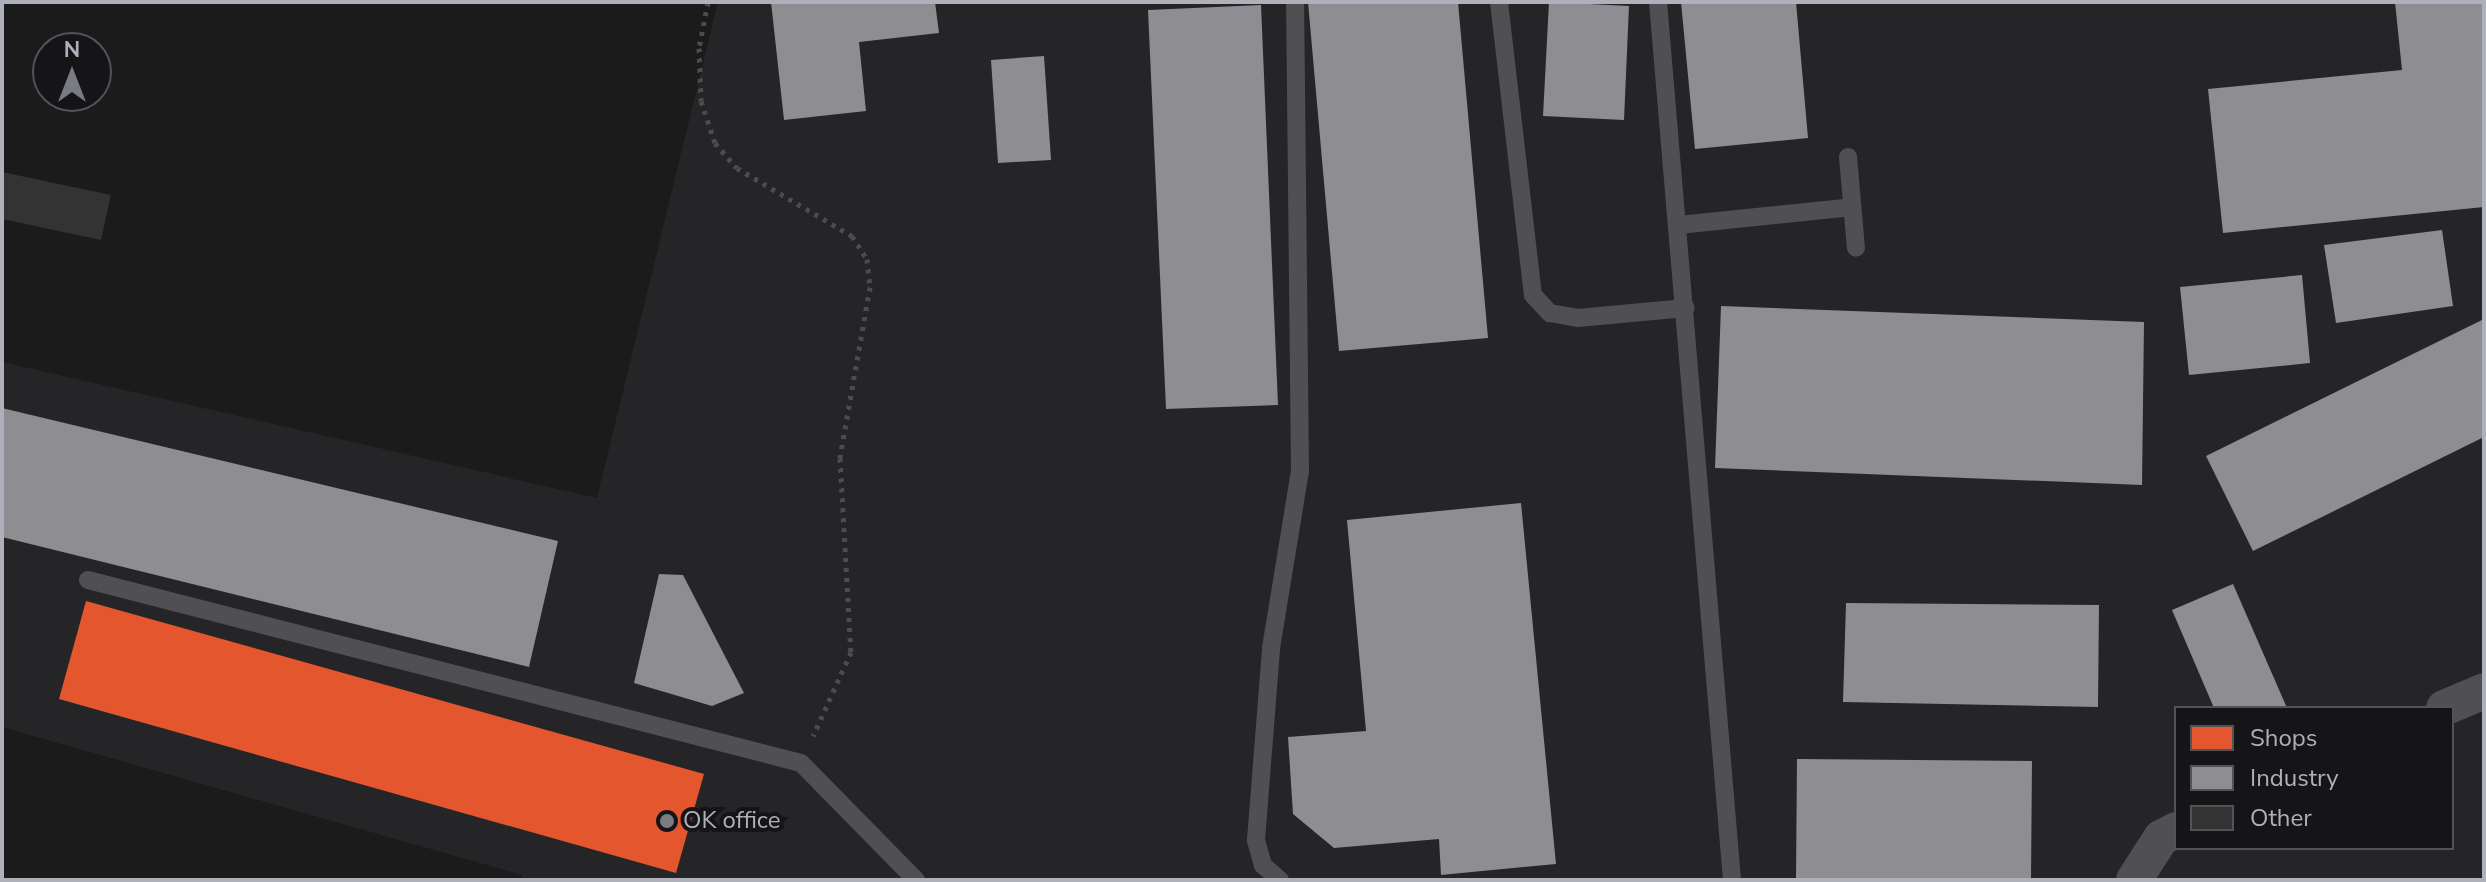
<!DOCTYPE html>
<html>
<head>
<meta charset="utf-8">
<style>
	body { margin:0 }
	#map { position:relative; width:2486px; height:882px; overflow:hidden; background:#1b1b1b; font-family:"Nunito Sans",sans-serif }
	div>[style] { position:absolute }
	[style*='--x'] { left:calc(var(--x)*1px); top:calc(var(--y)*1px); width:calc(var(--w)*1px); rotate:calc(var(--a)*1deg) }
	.built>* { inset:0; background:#252527 }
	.shops>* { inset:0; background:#e4572e }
	.industry>* { inset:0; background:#8d8d92 }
	.building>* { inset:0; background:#333 }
	.path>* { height:5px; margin-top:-2.5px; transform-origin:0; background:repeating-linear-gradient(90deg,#4b4c4e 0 4px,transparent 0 10px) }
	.service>* { height:18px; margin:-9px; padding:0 9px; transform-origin:9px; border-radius:9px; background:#505054 }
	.minor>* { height:36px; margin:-18px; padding:0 18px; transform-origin:18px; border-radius:18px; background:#505054 }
	.dots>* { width:22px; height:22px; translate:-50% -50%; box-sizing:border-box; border:4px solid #151517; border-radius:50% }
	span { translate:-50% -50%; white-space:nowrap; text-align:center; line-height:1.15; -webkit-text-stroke:8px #151517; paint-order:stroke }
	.poi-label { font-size:24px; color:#aeb0ba }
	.left { translate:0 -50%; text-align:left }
	.frame { position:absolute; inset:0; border:4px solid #aeb0ba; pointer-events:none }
	.legend { position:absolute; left:2174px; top:706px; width:280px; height:144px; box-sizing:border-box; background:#151517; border:2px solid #525358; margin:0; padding:10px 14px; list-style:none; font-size:24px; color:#aeb0ba }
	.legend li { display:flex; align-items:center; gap:16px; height:40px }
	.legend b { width:40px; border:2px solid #525358 }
	.north { position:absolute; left:32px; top:32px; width:80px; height:80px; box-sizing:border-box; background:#151517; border:2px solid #525358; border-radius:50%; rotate:0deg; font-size:22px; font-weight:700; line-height:32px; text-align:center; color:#aeb0ba }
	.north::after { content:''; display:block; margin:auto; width:28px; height:36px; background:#7b7c82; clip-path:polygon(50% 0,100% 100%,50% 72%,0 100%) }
</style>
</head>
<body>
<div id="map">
	<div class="built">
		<i style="clip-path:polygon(evenodd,718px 2px,2484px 2px,2484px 880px,521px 880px,522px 875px,2px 727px,2px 362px,597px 498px,718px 2px,2176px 708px,2452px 708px,2452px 848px,2176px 848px,2176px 708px)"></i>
	</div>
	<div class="shops">
		<i style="clip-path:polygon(86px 601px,704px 774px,676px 873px,59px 699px)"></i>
	</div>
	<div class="industry">
		<i style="clip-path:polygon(771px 2px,935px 2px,939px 33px,859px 42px,866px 111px,784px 120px)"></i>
		<i style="clip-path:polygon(1308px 2px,1458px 2px,1488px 338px,1339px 351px)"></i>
		<i style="clip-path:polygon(1549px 2px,1629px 6px,1624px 120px,1543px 116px)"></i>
		<i style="clip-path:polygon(1681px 2px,1796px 2px,1808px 138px,1695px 149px)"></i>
		<i style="clip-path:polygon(2395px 2px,2484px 2px,2484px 207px,2223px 233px,2208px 89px,2402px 70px)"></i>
		<i style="clip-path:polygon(1261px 5px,1278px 405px,1166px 409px,1148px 10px)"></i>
		<i style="clip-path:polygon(1044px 56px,1051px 160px,998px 163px,991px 60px)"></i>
		<i style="clip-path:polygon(2442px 230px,2453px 306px,2336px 323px,2324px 245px)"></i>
		<i style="clip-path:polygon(2302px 275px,2310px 363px,2189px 375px,2180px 287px)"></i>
		<i style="clip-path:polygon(1721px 306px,2144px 322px,2142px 485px,1715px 468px)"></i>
		<i style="clip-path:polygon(2484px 319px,2484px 437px,2253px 551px,2206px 456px)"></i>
		<i style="clip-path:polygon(2px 408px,558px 541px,529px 667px,2px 537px)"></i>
		<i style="clip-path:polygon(1521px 503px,1556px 864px,1441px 875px,1439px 839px,1334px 848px,1293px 814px,1288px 737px,1366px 731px,1347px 520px)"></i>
		<i style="clip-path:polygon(659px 574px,683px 575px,744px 693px,712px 706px,634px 683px)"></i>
		<i style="clip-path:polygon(2233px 584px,2287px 708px,2214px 708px,2172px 610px)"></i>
		<i style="clip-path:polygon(1846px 603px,2099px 605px,2098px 707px,1843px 702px)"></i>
		<i style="clip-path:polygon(1797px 759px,2032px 761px,2031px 880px,1796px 880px)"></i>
	</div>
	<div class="building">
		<i style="clip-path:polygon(2px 172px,111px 195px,101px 240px,2px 219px)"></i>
	</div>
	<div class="path">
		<i style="--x:708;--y:2;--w:47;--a:101.1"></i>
		<i style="--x:699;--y:48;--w:53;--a:87.8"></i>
		<i style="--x:701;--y:101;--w:44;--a:71.6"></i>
		<i style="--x:715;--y:143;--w:33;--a:49"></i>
		<i style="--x:737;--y:168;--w:134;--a:30.6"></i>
		<i style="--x:852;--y:236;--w:27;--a:57"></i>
		<i style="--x:867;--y:259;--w:28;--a:84"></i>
		<i style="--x:870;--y:287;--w:174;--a:100"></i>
		<i style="--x:840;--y:458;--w:194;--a:86.8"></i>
		<i style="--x:851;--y:652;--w:92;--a:114.3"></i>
	</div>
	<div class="service">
		<i style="--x:1499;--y:2;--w:295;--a:83.4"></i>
		<i style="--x:1533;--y:295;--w:25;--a:47"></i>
		<i style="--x:1550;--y:313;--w:28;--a:10"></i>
		<i style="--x:1578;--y:318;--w:108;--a:-5.3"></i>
		<i style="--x:1658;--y:2;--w:881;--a:85.18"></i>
		<i style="--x:1848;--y:157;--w:91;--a:85"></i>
		<i style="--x:1679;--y:225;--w:174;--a:-5.9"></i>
		<i style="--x:88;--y:580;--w:736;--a:14.39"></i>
		<i style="--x:801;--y:763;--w:164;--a:45.5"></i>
		<i style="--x:1280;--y:880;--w:23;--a:-139"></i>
		<i style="--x:1263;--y:865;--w:26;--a:-106"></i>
		<i style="--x:1256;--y:840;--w:193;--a:-85.5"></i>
		<i style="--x:1271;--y:648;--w:179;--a:-80.7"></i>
		<i style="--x:1300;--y:471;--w:469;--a:-90.6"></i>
	</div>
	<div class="minor">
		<i style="--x:2444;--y:708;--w:43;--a:-23"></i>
		<i style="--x:2134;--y:880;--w:50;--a:-57.3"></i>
		<i style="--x:2161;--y:838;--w:17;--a:-28"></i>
	</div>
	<div class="dots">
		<i style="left:667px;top:821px;background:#7b7c82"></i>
	</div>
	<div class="poi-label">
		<span class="left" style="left:683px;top:821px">OK office</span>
	</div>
	<div class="frame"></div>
	<ul class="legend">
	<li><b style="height:22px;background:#e4572e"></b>Shops</li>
	<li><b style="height:22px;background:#8d8d92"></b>Industry</li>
	<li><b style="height:22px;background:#333"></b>Other</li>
	</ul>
	<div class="north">N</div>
</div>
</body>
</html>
